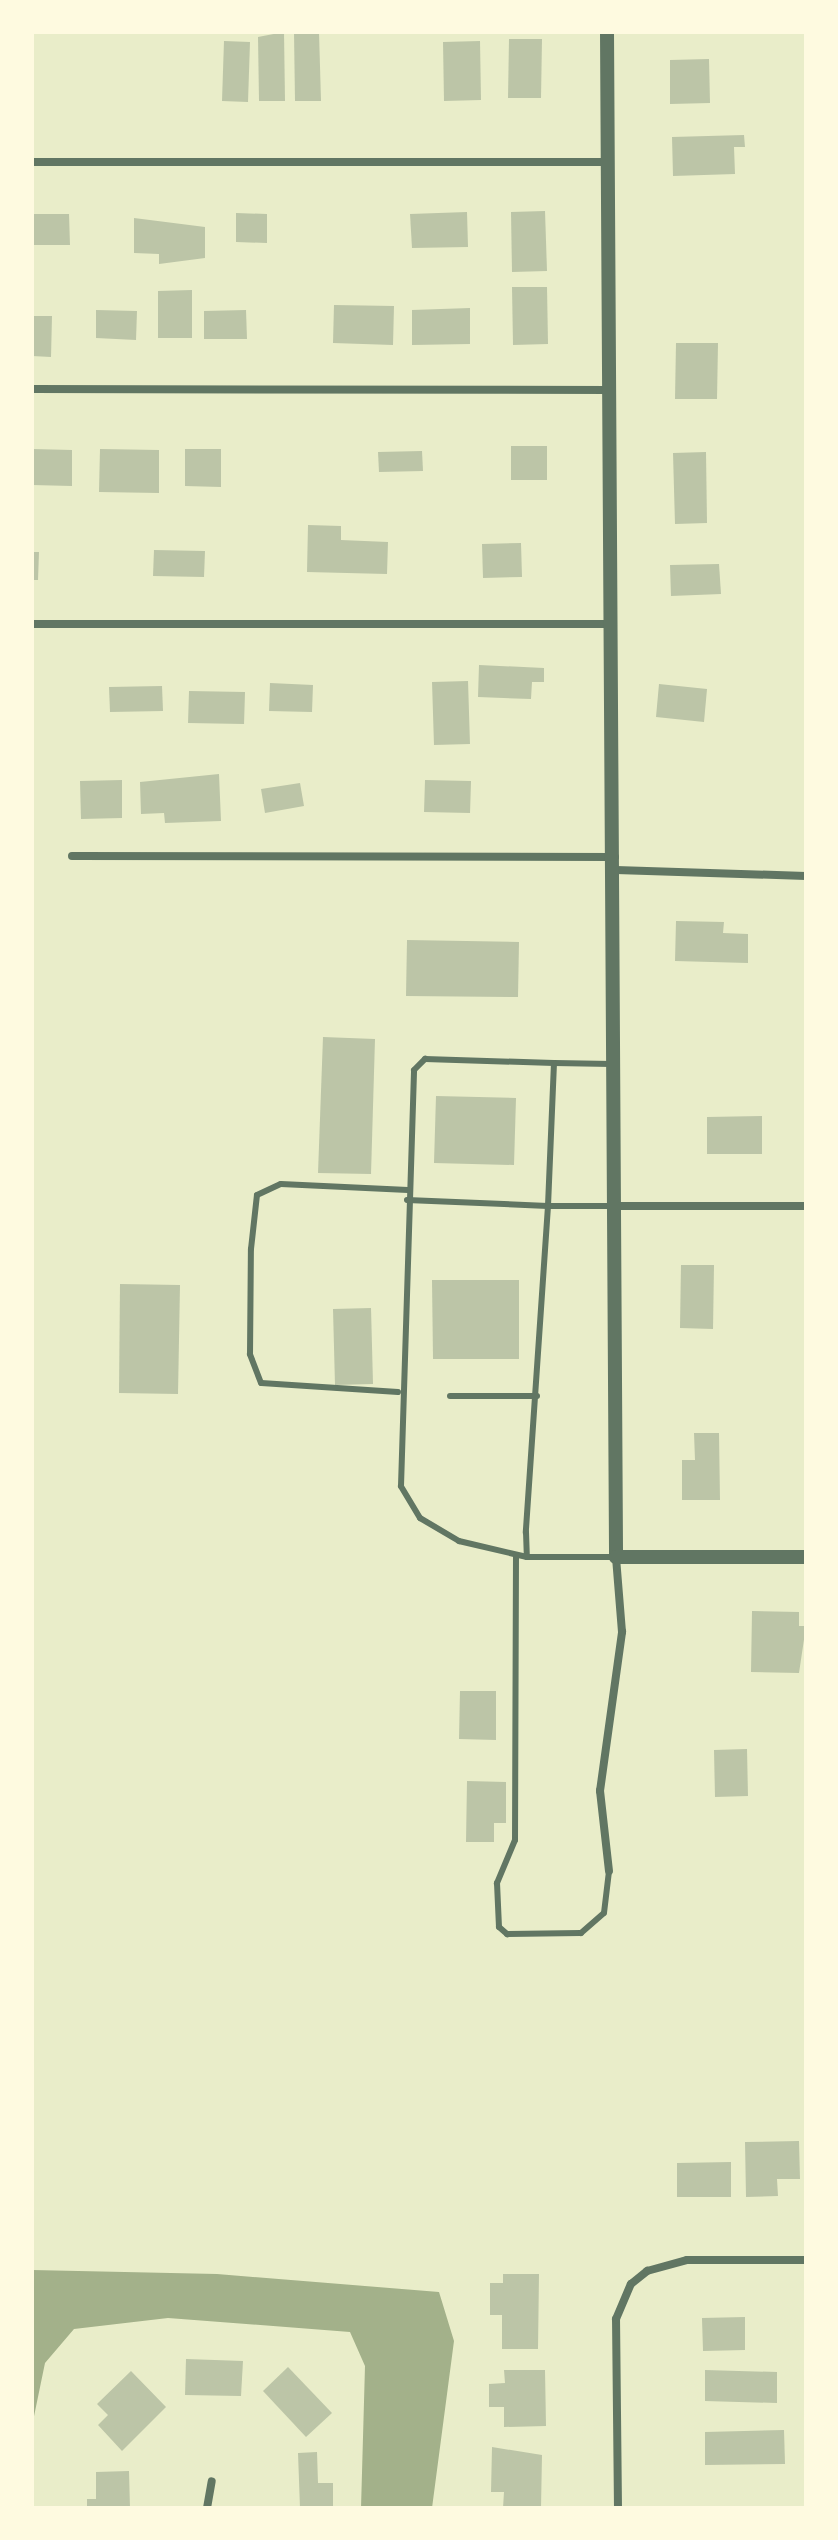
<!DOCTYPE html>
<html>
<head>
<meta charset="utf-8">
<style>
	body { margin:0 }
	#map { position:relative; width:838px; height:2540px; overflow:hidden; background:#e9edc9; font-family:"Fira Sans Condensed",sans-serif }
	div>[style] { position:absolute }
	[style*='--x'] { left:calc(var(--x)*1px); top:calc(var(--y)*1px); width:calc(var(--w)*1px); rotate:calc(var(--a)*1deg) }
	.water>* { inset:0; background:#a3b18a }
	.building>* { inset:0; background:#bcc5a7 }
	.service>* { height:6px; margin:-3px; padding:0 3px; transform-origin:3px; border-radius:3px; background:#617663 }
	.minor>* { height:8px; margin:-4px; padding:0 4px; transform-origin:4px; border-radius:4px; background:#617663 }
	.tertiary>* { height:14px; margin:-7px; padding:0 7px; transform-origin:7px; border-radius:7px; background:#617663 }
	span { translate:-50% -50%; white-space:nowrap; text-align:center; line-height:1.15; -webkit-text-stroke:6px #fefae0; paint-order:stroke }
	.frame { position:absolute; inset:0; border:34px solid #fefae0; pointer-events:none }
</style>
</head>
<body>
<div id="map">
	<div class="water">
		<i style="clip-path:polygon(32px 2270px,217px 2274px,439px 2292px,454px 2341px,432px 2508px,361px 2508px,365px 2366px,350px 2332px,168px 2318px,74px 2329px,45px 2363px,32px 2426px)"></i>
	</div>
	<div class="building">
		<i style="clip-path:polygon(284px 32px,285px 101px,259px 101px,258px 37px)"></i>
		<i style="clip-path:polygon(294px 32px,319px 32px,321px 101px,295px 101px)"></i>
		<i style="clip-path:polygon(509px 39px,542px 39px,541px 98px,508px 98px)"></i>
		<i style="clip-path:polygon(224px 41px,250px 42px,248px 102px,222px 101px)"></i>
		<i style="clip-path:polygon(480px 41px,481px 100px,444px 101px,443px 42px)"></i>
		<i style="clip-path:polygon(709px 59px,710px 103px,670px 104px,670px 60px)"></i>
		<i style="clip-path:polygon(744px 135px,745px 147px,734px 147px,735px 174px,673px 176px,672px 137px)"></i>
		<i style="clip-path:polygon(545px 211px,547px 271px,512px 272px,511px 212px)"></i>
		<i style="clip-path:polygon(467px 212px,468px 247px,412px 248px,410px 214px)"></i>
		<i style="clip-path:polygon(236px 213px,267px 214px,267px 243px,236px 242px)"></i>
		<i style="clip-path:polygon(32px 214px,69px 214px,70px 245px,32px 245px)"></i>
		<i style="clip-path:polygon(134px 218px,205px 227px,205px 258px,159px 264px,159px 254px,134px 253px)"></i>
		<i style="clip-path:polygon(512px 287px,547px 287px,548px 344px,513px 345px)"></i>
		<i style="clip-path:polygon(192px 290px,192px 338px,158px 338px,158px 291px)"></i>
		<i style="clip-path:polygon(334px 305px,394px 306px,393px 345px,333px 343px)"></i>
		<i style="clip-path:polygon(470px 308px,470px 344px,412px 345px,412px 310px)"></i>
		<i style="clip-path:polygon(96px 310px,137px 311px,136px 340px,96px 338px)"></i>
		<i style="clip-path:polygon(246px 310px,247px 339px,204px 339px,204px 311px)"></i>
		<i style="clip-path:polygon(32px 316px,52px 316px,51px 357px,32px 356px)"></i>
		<i style="clip-path:polygon(676px 343px,718px 343px,717px 399px,675px 399px)"></i>
		<i style="clip-path:polygon(511px 446px,547px 446px,547px 480px,511px 480px)"></i>
		<i style="clip-path:polygon(32px 449px,72px 450px,72px 486px,32px 485px)"></i>
		<i style="clip-path:polygon(100px 449px,159px 450px,159px 493px,99px 492px)"></i>
		<i style="clip-path:polygon(185px 449px,221px 449px,221px 487px,185px 486px)"></i>
		<i style="clip-path:polygon(422px 451px,423px 471px,379px 472px,378px 452px)"></i>
		<i style="clip-path:polygon(706px 452px,707px 523px,675px 524px,673px 453px)"></i>
		<i style="clip-path:polygon(308px 525px,341px 526px,341px 540px,388px 542px,387px 574px,307px 572px)"></i>
		<i style="clip-path:polygon(521px 543px,522px 577px,483px 578px,482px 544px)"></i>
		<i style="clip-path:polygon(154px 550px,205px 551px,204px 577px,153px 576px)"></i>
		<i style="clip-path:polygon(32px 552px,39px 552px,38px 580px,32px 580px)"></i>
		<i style="clip-path:polygon(719px 564px,721px 594px,671px 596px,670px 565px)"></i>
		<i style="clip-path:polygon(479px 665px,544px 668px,544px 682px,532px 682px,531px 699px,478px 697px)"></i>
		<i style="clip-path:polygon(468px 681px,470px 744px,434px 745px,432px 682px)"></i>
		<i style="clip-path:polygon(270px 683px,313px 685px,312px 712px,269px 711px)"></i>
		<i style="clip-path:polygon(659px 684px,707px 689px,704px 722px,656px 717px)"></i>
		<i style="clip-path:polygon(162px 686px,163px 711px,110px 712px,109px 687px)"></i>
		<i style="clip-path:polygon(189px 691px,245px 692px,244px 724px,188px 723px)"></i>
		<i style="clip-path:polygon(219px 774px,221px 821px,165px 823px,164px 813px,141px 814px,140px 782px)"></i>
		<i style="clip-path:polygon(122px 780px,122px 818px,81px 819px,80px 781px)"></i>
		<i style="clip-path:polygon(425px 780px,471px 781px,470px 813px,424px 812px)"></i>
		<i style="clip-path:polygon(300px 783px,304px 806px,265px 813px,261px 789px)"></i>
		<i style="clip-path:polygon(676px 921px,724px 922px,723px 933px,748px 934px,748px 963px,675px 961px)"></i>
		<i style="clip-path:polygon(407px 940px,519px 942px,518px 997px,406px 996px)"></i>
		<i style="clip-path:polygon(323px 1037px,375px 1039px,371px 1174px,318px 1173px)"></i>
		<i style="clip-path:polygon(436px 1096px,516px 1098px,514px 1165px,434px 1163px)"></i>
		<i style="clip-path:polygon(762px 1116px,762px 1154px,707px 1154px,707px 1117px)"></i>
		<i style="clip-path:polygon(681px 1265px,714px 1265px,713px 1329px,680px 1328px)"></i>
		<i style="clip-path:polygon(432px 1280px,519px 1280px,519px 1359px,433px 1359px)"></i>
		<i style="clip-path:polygon(120px 1284px,180px 1285px,178px 1394px,119px 1393px)"></i>
		<i style="clip-path:polygon(371px 1308px,373px 1384px,335px 1385px,333px 1309px)"></i>
		<i style="clip-path:polygon(694px 1433px,719px 1433px,720px 1500px,682px 1500px,682px 1460px,695px 1460px)"></i>
		<i style="clip-path:polygon(752px 1611px,799px 1612px,799px 1626px,806px 1626px,799px 1673px,751px 1672px)"></i>
		<i style="clip-path:polygon(460px 1691px,496px 1691px,496px 1740px,459px 1739px)"></i>
		<i style="clip-path:polygon(747px 1749px,748px 1796px,715px 1797px,714px 1750px)"></i>
		<i style="clip-path:polygon(467px 1781px,506px 1782px,506px 1823px,494px 1823px,494px 1842px,466px 1842px)"></i>
		<i style="clip-path:polygon(799px 2141px,800px 2179px,777px 2179px,778px 2196px,746px 2197px,745px 2142px)"></i>
		<i style="clip-path:polygon(731px 2162px,731px 2197px,677px 2197px,677px 2163px)"></i>
		<i style="clip-path:polygon(503px 2274px,539px 2274px,538px 2349px,502px 2349px,502px 2315px,490px 2315px,490px 2283px,503px 2283px)"></i>
		<i style="clip-path:polygon(745px 2317px,745px 2350px,703px 2351px,702px 2318px)"></i>
		<i style="clip-path:polygon(186px 2359px,243px 2361px,241px 2396px,185px 2395px)"></i>
		<i style="clip-path:polygon(288px 2367px,332px 2413px,306px 2437px,263px 2391px)"></i>
		<i style="clip-path:polygon(504px 2370px,545px 2370px,546px 2426px,504px 2427px,504px 2407px,489px 2407px,489px 2384px,505px 2383px)"></i>
		<i style="clip-path:polygon(705px 2370px,777px 2372px,777px 2403px,705px 2401px)"></i>
		<i style="clip-path:polygon(131px 2371px,166px 2407px,122px 2451px,98px 2425px,108px 2415px,97px 2404px)"></i>
		<i style="clip-path:polygon(784px 2430px,785px 2464px,705px 2465px,705px 2432px)"></i>
		<i style="clip-path:polygon(492px 2447px,542px 2455px,541px 2508px,503px 2508px,504px 2492px,491px 2492px)"></i>
		<i style="clip-path:polygon(317px 2452px,318px 2483px,333px 2483px,333px 2508px,300px 2508px,298px 2453px)"></i>
		<i style="clip-path:polygon(129px 2471px,130px 2508px,87px 2508px,87px 2499px,96px 2499px,96px 2472px)"></i>
	</div>
	<div class="service">
		<i style="--x:407;--y:1200;--w:141;--a:2.4"></i>
		<i style="--x:548;--y:1206;--w:143;--a:-87.6"></i>
		<i style="--x:554;--y:1063;--w:58;--a:1"></i>
		<i style="--x:611;--y:1206;--w:63;--a:180"></i>
		<i style="--x:548;--y:1206;--w:327;--a:93.9"></i>
		<i style="--x:526;--y:1532;--w:25;--a:88"></i>
		<i style="--x:527;--y:1557;--w:89;--a:0"></i>
		<i style="--x:398;--y:1392;--w:137;--a:-176.2"></i>
		<i style="--x:261;--y:1383;--w:31;--a:-111"></i>
		<i style="--x:250;--y:1354;--w:105;--a:-89.5"></i>
		<i style="--x:251;--y:1249;--w:54;--a:-83.7"></i>
		<i style="--x:257;--y:1195;--w:26;--a:-25"></i>
		<i style="--x:281;--y:1184;--w:127;--a:2.7"></i>
		<i style="--x:450;--y:1396;--w:87;--a:0"></i>
		<i style="--x:516;--y:1555;--w:285;--a:90.2"></i>
		<i style="--x:515;--y:1840;--w:47;--a:112.7"></i>
		<i style="--x:497;--y:1883;--w:44;--a:87.4"></i>
		<i style="--x:499;--y:1927;--w:11;--a:41"></i>
		<i style="--x:507;--y:1934;--w:74;--a:-0.8"></i>
		<i style="--x:581;--y:1933;--w:30;--a:-41"></i>
		<i style="--x:604;--y:1913;--w:42;--a:-83.2"></i>
		<i style="--x:527;--y:1557;--w:70;--a:-166.8"></i>
		<i style="--x:459;--y:1541;--w:45;--a:-149.5"></i>
		<i style="--x:420;--y:1518;--w:37;--a:-121"></i>
		<i style="--x:401;--y:1486;--w:416;--a:-88.2"></i>
		<i style="--x:414;--y:1070;--w:16;--a:-45"></i>
		<i style="--x:425;--y:1059;--w:129;--a:1.8"></i>
	</div>
	<div class="minor">
		<i style="--x:32;--y:162;--w:576;--a:0"></i>
		<i style="--x:32;--y:389;--w:578;--a:0.1"></i>
		<i style="--x:32;--y:624;--w:581;--a:0"></i>
		<i style="--x:72;--y:856;--w:543;--a:0.11"></i>
		<i style="--x:616;--y:870;--w:190;--a:1.8"></i>
		<i style="--x:614;--y:1206;--w:192;--a:0"></i>
		<i style="--x:609;--y:1871;--w:81;--a:-96.4"></i>
		<i style="--x:600;--y:1791;--w:161;--a:-82.1"></i>
		<i style="--x:622;--y:1632;--w:75;--a:-94.6"></i>
		<i style="--x:207;--y:2508;--w:27;--a:-80"></i>
		<i style="--x:618;--y:2508;--w:189;--a:-90.6"></i>
		<i style="--x:616;--y:2319;--w:38;--a:-67"></i>
		<i style="--x:631;--y:2284;--w:21;--a:-39"></i>
		<i style="--x:647;--y:2271;--w:41;--a:-15.4"></i>
		<i style="--x:687;--y:2260;--w:119;--a:0"></i>
	</div>
	<div class="tertiary">
		<i style="--x:607;--y:32;--w:1525;--a:89.66"></i>
		<i style="--x:616;--y:1557;--w:190;--a:0"></i>
	</div>
	<div class="frame"></div>
</div>
</body>
</html>
